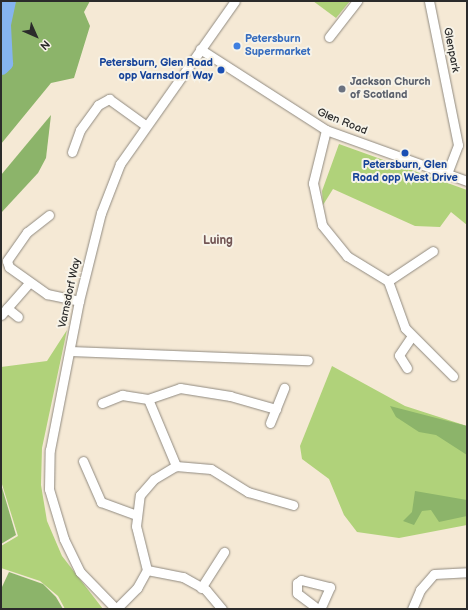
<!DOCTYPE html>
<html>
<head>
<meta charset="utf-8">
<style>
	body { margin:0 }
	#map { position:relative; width:468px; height:610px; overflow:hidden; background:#f5e9d5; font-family:"Balsamiq Sans",sans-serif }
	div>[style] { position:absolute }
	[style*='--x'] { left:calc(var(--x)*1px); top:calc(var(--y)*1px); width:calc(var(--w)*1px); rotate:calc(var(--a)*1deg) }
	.green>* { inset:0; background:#b0d27a }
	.forest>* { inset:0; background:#8cb46a }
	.river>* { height:15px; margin:-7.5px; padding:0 7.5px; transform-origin:7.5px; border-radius:7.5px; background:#85b4ef }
	.roads { filter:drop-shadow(0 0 1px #908a80) drop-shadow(0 0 1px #908a80) }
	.street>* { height:9px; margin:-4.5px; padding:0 4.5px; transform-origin:4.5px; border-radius:4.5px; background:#fff }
	.dots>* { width:11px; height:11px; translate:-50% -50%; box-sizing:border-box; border:2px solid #f7f3e8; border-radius:50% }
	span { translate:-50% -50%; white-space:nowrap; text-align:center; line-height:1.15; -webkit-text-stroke:4px #f7f3e8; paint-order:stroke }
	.shop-label { font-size:11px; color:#366cbe; font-weight:700 }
	.left { translate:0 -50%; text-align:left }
	.street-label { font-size:11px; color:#2b2b2b }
	.transit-label { font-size:11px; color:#164399; font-weight:700 }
	.right { translate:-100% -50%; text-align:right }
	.worship-label { font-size:11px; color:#5b616d; font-weight:700 }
	.neighbourhood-label { font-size:12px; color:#735655; font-weight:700 }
	.frame { position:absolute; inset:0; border:2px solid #2b2b2b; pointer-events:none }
	.north { position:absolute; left:16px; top:16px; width:40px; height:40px; -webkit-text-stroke:3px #f7f3e8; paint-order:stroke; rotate:135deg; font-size:11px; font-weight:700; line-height:16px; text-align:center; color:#2b2b2b }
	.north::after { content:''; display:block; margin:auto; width:14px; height:18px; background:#2b2b2b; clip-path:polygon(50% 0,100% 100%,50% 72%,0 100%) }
</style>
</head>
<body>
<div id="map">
	<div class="green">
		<i style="clip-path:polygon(313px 1px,350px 1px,336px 18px)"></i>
		<i style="clip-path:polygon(339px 144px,467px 190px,467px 225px,451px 212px,440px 227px,415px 226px,333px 189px,323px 205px,322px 191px)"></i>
		<i style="clip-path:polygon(67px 330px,42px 448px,41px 485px,47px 521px,62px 556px,103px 609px,65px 609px,58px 596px,40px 581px,1px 568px,1px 546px,18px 536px,1px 481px,1px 367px,47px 361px)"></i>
		<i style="clip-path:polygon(332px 366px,405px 406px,467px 426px,467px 525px,399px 538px,357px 532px,344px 515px,329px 479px,302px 459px,300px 446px)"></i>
	</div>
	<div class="forest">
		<i style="clip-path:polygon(1px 1px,90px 1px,84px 12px,90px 26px,74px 78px,51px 83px,1px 144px)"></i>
		<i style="clip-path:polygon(51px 115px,46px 158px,38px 173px,1px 213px,1px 175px)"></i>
		<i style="clip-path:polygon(390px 406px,467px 426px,467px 455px,436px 435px,419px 432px,396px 417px)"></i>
		<i style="clip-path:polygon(1px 484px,16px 535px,1px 544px)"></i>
		<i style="clip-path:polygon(415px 491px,467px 500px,467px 516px,439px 522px,431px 510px,422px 511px,414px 525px,403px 521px,412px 512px)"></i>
		<i style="clip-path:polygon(9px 572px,43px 584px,56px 597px,63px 609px,1px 609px,1px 589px)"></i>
	</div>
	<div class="river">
		<i style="--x:1;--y:67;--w:6;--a:-45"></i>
		<i style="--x:5;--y:63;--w:39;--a:-93"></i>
		<i style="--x:3;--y:24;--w:24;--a:-78"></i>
	</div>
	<div class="roads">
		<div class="street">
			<i style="--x:429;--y:1;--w:147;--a:78.6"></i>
			<i style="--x:458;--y:145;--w:31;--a:111"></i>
			<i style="--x:329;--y:37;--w:46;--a:-52.1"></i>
			<i style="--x:200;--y:49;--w:150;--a:32.7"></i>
			<i style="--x:326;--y:130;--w:150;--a:19.9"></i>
			<i style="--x:326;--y:130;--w:55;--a:103.8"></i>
			<i style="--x:313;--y:183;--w:43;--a:77.9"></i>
			<i style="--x:322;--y:225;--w:40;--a:51"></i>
			<i style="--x:347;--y:256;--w:48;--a:31.4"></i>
			<i style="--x:388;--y:281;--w:50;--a:70.1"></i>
			<i style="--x:405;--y:328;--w:68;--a:45"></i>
			<i style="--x:72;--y:152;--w:23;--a:-70"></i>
			<i style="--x:80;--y:130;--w:31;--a:-54"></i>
			<i style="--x:98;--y:105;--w:13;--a:-29"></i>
			<i style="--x:109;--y:99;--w:44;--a:35.8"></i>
			<i style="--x:49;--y:215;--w:28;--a:142"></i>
			<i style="--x:27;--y:232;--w:35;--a:125"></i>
			<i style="--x:7;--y:261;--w:6;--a:72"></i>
			<i style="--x:9;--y:267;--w:47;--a:35.4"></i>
			<i style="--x:47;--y:294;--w:33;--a:12"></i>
			<i style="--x:388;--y:281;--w:54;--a:-33.7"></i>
			<i style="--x:7;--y:308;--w:14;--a:39"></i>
			<i style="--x:1;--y:315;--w:43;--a:-48.8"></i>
			<i style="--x:70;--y:351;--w:238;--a:2.2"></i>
			<i style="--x:407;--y:368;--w:15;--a:-122"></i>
			<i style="--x:399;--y:355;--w:23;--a:-56"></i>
			<i style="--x:148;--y:399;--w:34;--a:-19"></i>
			<i style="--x:180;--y:388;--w:51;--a:9.1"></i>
			<i style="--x:230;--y:396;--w:48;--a:15.8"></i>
			<i style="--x:148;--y:399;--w:73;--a:67.3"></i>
			<i style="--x:102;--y:403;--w:22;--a:-22"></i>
			<i style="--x:122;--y:395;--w:26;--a:9"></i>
			<i style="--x:270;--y:423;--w:38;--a:-68"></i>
			<i style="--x:83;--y:461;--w:45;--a:66.3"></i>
			<i style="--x:101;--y:502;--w:37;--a:20"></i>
			<i style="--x:147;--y:570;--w:37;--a:11"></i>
			<i style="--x:183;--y:577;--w:26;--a:29"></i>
			<i style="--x:206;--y:590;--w:25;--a:50"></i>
			<i style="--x:201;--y:588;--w:43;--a:-57.4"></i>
			<i style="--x:314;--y:606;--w:21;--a:-143"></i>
			<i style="--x:297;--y:593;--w:10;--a:-90"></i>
			<i style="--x:297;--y:583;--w:5;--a:-37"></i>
			<i style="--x:301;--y:580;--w:30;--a:14"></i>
			<i style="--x:330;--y:587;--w:24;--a:114"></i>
			<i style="--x:116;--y:609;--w:52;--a:-134.2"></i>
			<i style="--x:80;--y:572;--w:37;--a:-116"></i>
			<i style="--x:64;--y:539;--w:52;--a:-106.7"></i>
			<i style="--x:49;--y:489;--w:39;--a:-89"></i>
			<i style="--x:50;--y:450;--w:152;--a:-79"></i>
			<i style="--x:79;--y:301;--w:91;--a:-76"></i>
			<i style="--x:101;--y:213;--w:53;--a:-68.8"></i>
			<i style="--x:120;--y:164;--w:199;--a:-54.8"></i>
			<i style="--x:116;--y:609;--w:30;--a:-45"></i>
			<i style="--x:137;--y:588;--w:21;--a:-61"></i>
			<i style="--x:147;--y:570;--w:45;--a:-104"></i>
			<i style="--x:136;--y:526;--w:31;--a:-83"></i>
			<i style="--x:140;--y:495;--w:21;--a:-49"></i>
			<i style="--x:154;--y:479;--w:26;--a:-31"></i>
			<i style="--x:176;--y:466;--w:35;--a:5"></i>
			<i style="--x:211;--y:469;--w:44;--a:31.9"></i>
			<i style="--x:248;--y:492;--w:47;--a:16.1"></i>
			<i style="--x:412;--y:609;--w:21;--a:-67"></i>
			<i style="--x:420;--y:590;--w:21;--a:-49"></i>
			<i style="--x:434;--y:574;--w:33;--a:-3"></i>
		</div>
	</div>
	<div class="dots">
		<i style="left:237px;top:46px;background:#3f7fe0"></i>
		<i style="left:221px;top:70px;background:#1a4fb4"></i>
		<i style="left:342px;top:89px;background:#6b7280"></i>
		<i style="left:405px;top:153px;background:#1a4fb4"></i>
	</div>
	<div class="shop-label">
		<span class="left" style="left:245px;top:46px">Petersburn<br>Supermarket</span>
	</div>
	<div class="street-label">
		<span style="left:451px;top:50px;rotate:79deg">Glenpark</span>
		<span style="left:342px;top:122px;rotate:22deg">Glen Road</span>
		<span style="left:70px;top:293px;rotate:-78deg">Varnsdorf Way</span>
	</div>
	<div class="transit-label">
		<span class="right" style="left:213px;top:70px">Petersburn, Glen Road<br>opp Varnsdorf Way</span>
		<span style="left:405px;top:172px">Petersburn, Glen<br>Road opp West Drive</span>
	</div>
	<div class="worship-label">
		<span class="left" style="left:350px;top:89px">Jackson Church<br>of Scotland</span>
	</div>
	<div class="neighbourhood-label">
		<span style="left:218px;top:241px">Luing</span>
	</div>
	<div class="frame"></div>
	<div class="north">N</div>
</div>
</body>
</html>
